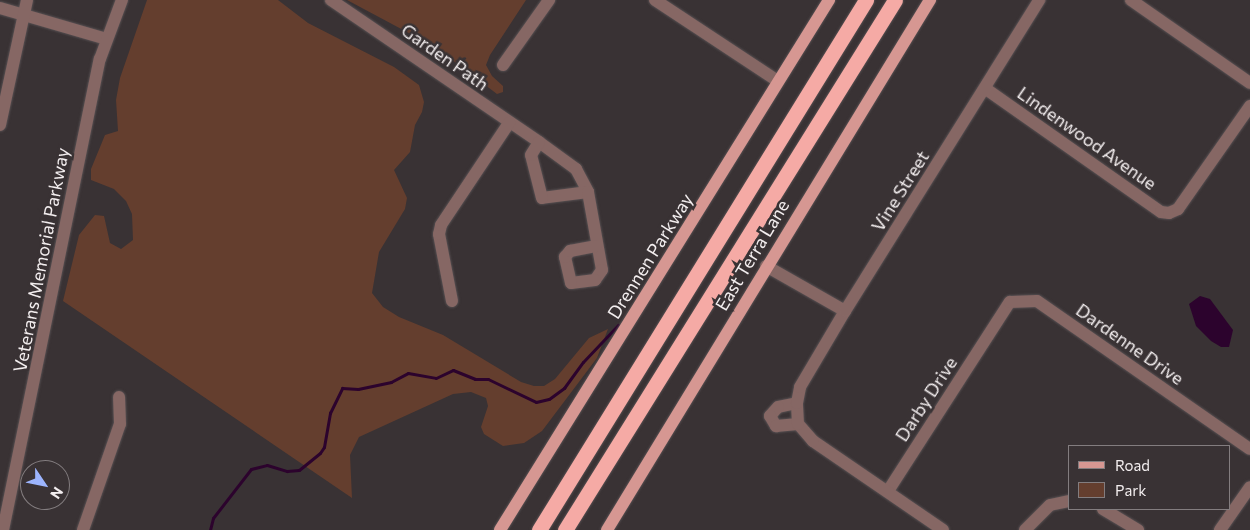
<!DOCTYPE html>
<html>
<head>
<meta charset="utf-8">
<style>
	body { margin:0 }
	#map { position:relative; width:1250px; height:530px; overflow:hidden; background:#393234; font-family:Commissioner,sans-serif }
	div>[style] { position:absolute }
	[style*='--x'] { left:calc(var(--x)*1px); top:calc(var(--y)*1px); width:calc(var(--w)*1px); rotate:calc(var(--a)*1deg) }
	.green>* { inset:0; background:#643e2e }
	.water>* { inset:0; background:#2c032d }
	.stream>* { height:3px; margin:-1.5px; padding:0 1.5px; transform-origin:1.5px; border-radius:1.5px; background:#2c032d }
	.roads { filter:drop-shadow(0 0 1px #575052) drop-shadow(0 0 1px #575052) }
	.minor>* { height:12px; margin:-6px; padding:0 6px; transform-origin:6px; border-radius:6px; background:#866764 }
	.major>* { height:12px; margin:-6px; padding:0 6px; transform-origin:6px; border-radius:6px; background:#d69792 }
	.highway>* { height:15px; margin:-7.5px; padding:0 7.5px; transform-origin:7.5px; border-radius:7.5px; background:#f5aaa5 }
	span { translate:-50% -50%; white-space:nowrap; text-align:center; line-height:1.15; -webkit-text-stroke:5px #393234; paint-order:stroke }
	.street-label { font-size:18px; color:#f3eeef }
	.legend { position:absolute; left:1068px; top:445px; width:162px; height:65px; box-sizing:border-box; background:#393234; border:1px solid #837d7f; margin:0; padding:6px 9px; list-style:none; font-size:15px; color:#f3eeef }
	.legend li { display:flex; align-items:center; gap:10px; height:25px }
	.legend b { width:25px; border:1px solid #837d7f }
	.north { position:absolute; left:20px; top:460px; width:50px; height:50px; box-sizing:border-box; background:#393234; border:1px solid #837d7f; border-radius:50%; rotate:124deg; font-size:14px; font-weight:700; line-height:20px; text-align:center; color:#f3eeef }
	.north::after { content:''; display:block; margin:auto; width:18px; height:22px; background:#9cb4fd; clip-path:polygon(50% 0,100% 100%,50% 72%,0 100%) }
</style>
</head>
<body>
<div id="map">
	<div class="green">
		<i style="clip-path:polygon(147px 0,278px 0,308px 23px,394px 67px,419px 85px,424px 102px,422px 112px,415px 125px,410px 152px,394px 170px,407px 198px,405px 209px,379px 252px,372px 293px,383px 307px,399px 317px,443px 335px,521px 382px,534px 386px,544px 386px,555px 379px,589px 338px,608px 329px,597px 358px,542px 431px,524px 443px,503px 446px,484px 434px,481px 427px,488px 406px,486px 398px,471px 392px,453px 394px,359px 437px,350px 455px,352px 498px,63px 301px,79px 235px,95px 215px,104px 216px,110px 243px,121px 249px,133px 240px,132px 214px,126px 201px,114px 189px,91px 180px,91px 169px,105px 135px,118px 131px,116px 100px,120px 78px)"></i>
		<i style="clip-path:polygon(347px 0,526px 0,490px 55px,486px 65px,492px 76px,503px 86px,503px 92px,497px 94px,435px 47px)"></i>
	</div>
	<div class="water">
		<i style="clip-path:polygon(1200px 296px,1210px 299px,1233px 330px,1229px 347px,1221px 347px,1211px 341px,1196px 326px,1189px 304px)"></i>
	</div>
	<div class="stream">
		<i style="--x:210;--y:530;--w:12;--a:-76"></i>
		<i style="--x:213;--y:518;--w:62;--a:-52.2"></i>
		<i style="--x:251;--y:469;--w:16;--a:-14"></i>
		<i style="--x:267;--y:465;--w:21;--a:17"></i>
		<i style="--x:287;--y:471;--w:12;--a:-5"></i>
		<i style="--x:299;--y:470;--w:27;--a:-39"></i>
		<i style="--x:320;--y:453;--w:7;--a:-56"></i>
		<i style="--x:324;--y:447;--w:35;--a:-80"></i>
		<i style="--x:330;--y:413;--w:28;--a:-64"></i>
		<i style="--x:342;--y:388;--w:16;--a:4"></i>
		<i style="--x:358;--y:389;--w:34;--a:-12"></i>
		<i style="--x:391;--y:382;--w:19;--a:-28"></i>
		<i style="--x:408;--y:373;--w:28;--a:10"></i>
		<i style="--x:436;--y:378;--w:19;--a:-25"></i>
		<i style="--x:453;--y:370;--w:24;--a:22"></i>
		<i style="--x:475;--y:379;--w:13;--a:0"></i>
		<i style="--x:488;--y:379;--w:53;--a:25.6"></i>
		<i style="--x:536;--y:402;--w:13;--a:-13"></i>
		<i style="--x:549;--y:399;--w:19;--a:-36"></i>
		<i style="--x:564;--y:388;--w:32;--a:-54"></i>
		<i style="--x:583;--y:362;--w:51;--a:-46.6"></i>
	</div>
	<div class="roads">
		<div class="minor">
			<i style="--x:331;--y:0;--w:252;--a:34.3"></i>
			<i style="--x:539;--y:142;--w:46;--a:36.1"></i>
			<i style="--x:576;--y:169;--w:26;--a:62"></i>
			<i style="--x:588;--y:192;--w:46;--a:172.6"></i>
			<i style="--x:542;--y:198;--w:44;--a:-104.3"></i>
			<i style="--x:531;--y:155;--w:15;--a:-58"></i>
			<i style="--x:655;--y:0;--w:147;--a:33.4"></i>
			<i style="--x:1131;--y:0;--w:145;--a:34.9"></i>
			<i style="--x:0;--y:8;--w:111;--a:16.2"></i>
			<i style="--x:503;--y:65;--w:80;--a:-54.7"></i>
			<i style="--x:986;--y:89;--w:214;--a:35.1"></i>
			<i style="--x:1161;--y:212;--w:8;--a:7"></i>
			<i style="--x:1169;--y:213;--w:10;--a:-24"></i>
			<i style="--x:1178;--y:209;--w:126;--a:-55"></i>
			<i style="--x:0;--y:125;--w:128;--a:-77.8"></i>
			<i style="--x:588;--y:192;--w:79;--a:79.8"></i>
			<i style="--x:602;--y:270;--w:12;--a:125"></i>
			<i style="--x:595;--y:280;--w:24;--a:173"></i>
			<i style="--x:571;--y:283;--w:27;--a:-103"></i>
			<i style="--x:565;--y:257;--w:8;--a:-50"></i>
			<i style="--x:570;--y:251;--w:26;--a:-11"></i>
			<i style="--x:766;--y:266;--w:91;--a:29.7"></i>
			<i style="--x:452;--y:301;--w:68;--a:-101"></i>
			<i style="--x:439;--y:234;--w:9;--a:-77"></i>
			<i style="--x:441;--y:225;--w:123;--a:-56.3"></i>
			<i style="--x:797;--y:403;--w:19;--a:168"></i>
			<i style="--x:778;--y:407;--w:12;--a:132"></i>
			<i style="--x:770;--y:416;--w:12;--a:59"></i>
			<i style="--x:776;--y:426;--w:22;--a:-5"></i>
			<i style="--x:888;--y:491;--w:225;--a:-57.2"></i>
			<i style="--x:1010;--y:302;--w:27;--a:-2"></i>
			<i style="--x:1037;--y:301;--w:259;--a:34.8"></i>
			<i style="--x:1103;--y:509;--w:41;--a:31"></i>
			<i style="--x:3;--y:530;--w:481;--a:-78.4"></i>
			<i style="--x:100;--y:59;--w:63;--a:-69.6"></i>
			<i style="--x:83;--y:530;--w:112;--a:-70.8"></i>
			<i style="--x:120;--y:424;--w:27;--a:-92"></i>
			<i style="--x:943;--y:530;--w:158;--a:-145.6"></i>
			<i style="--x:813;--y:441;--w:23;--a:-131"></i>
			<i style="--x:798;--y:424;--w:21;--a:-93"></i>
			<i style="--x:797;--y:403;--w:16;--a:-79"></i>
			<i style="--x:800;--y:387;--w:88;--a:-59.4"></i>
			<i style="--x:845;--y:311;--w:367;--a:-58"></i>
			<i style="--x:1025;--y:530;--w:35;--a:-45"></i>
			<i style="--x:1050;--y:505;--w:19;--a:-12"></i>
			<i style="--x:1220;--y:530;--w:52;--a:-55.1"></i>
		</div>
		<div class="major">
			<i style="--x:500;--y:530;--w:624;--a:-58.17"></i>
			<i style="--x:607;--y:530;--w:621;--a:-58.64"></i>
		</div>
		<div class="highway">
			<i style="--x:539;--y:530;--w:623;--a:-58.33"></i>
			<i style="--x:565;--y:530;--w:624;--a:-58.09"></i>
		</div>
	</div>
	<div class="street-label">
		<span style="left:445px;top:57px;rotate:35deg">Garden Path</span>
		<span style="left:1087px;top:138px;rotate:35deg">Lindenwood Avenue</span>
		<span style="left:900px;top:191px;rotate:-58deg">Vine Street</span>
		<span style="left:752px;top:255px;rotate:-59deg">East Terra Lane</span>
		<span style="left:650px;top:256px;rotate:-58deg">Drennen Parkway</span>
		<span style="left:41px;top:260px;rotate:-79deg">Veterans Memorial Parkway</span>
		<span style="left:1130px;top:344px;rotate:35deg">Dardenne Drive</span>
		<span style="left:926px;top:399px;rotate:-57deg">Darby Drive</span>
	</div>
	<ul class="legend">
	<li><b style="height:6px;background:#d69792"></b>Road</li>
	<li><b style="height:14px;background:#643e2e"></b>Park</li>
	</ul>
	<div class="north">N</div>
</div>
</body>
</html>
